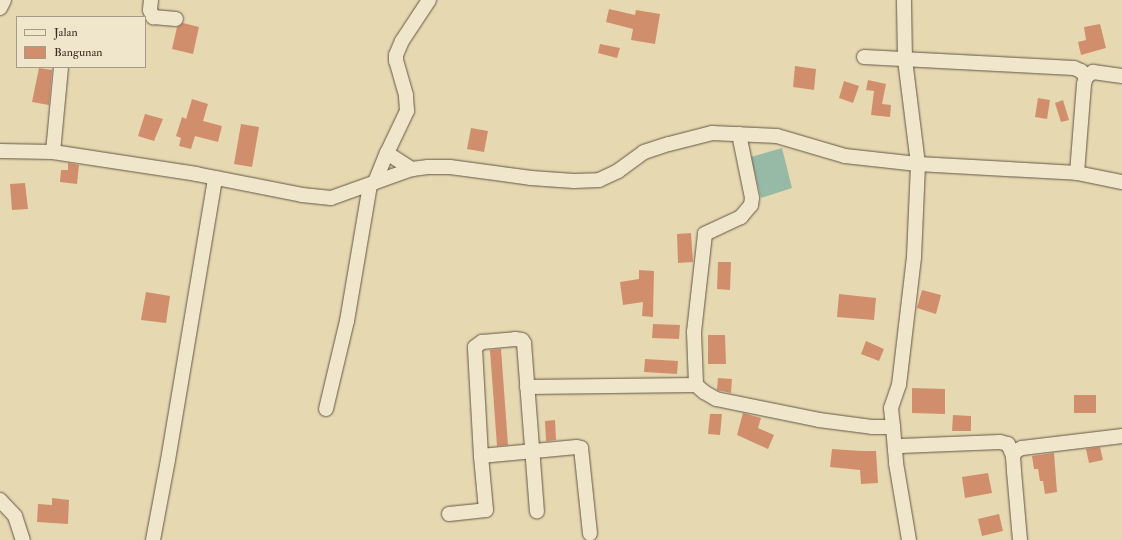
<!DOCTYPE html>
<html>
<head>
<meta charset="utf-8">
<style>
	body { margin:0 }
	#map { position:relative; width:1122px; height:540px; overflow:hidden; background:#e6d9b1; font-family:"IM FELL Double Pica",serif }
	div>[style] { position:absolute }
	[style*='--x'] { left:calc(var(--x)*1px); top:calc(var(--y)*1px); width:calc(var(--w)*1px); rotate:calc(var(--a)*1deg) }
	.water>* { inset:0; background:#97baa7 }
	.building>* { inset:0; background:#d18e6d }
	.roads { filter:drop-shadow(0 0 1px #665646) drop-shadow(0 0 1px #665646) }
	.minor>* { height:14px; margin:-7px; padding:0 7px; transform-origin:7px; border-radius:7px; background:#efe6cc }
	span { translate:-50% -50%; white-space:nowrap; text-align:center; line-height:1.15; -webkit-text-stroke:3px #efe6cc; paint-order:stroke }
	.legend { position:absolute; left:16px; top:16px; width:130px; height:52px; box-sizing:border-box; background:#efe6cc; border:1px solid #a79b88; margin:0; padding:5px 7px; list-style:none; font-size:12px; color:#3c2a23 }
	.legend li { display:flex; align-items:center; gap:8px; height:20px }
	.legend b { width:20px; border:1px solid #a79b88 }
</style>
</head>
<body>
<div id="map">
	<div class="water">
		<i style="clip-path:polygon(782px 148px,792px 188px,761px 198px,751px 157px)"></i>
	</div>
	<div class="building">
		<i style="clip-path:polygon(609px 9px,635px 15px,636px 10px,660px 14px,655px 44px,631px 40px,633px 29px,606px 22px)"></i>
		<i style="clip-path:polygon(183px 23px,199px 27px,193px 54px,172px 49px,177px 27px)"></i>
		<i style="clip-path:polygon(1100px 24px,1106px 48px,1081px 55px,1078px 42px,1086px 40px,1084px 27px)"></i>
		<i style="clip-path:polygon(600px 44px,620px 48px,617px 58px,598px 53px)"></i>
		<i style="clip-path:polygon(795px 66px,816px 69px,814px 90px,793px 87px)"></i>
		<i style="clip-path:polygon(39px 68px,52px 70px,49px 105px,32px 102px)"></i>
		<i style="clip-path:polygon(868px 80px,886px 84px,882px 104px,891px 105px,890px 117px,871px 115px,874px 91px,866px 90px)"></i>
		<i style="clip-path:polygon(844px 81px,859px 86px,853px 103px,839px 98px)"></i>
		<i style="clip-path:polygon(1038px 98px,1050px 100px,1047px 119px,1035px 117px)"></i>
		<i style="clip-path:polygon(192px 99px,208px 104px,203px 121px,222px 126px,218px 142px,195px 136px,191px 149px,179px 146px,181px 138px,176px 136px,182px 117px,186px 119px)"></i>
		<i style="clip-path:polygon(1063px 100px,1069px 120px,1061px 122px,1055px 103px)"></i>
		<i style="clip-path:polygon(145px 114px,163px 119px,154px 141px,138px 136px)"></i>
		<i style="clip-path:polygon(241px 124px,259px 127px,252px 167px,234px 164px)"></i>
		<i style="clip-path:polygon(471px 128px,488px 131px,484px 152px,467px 149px)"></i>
		<i style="clip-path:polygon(68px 163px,79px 165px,77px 184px,60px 182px,61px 170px,68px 170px)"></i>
		<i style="clip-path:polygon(25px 183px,28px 209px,12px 210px,10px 184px)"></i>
		<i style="clip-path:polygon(691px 233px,693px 262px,678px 263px,677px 234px)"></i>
		<i style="clip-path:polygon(718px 262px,731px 262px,730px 290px,717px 289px)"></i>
		<i style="clip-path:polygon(639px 270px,654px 271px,653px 317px,642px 316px,643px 302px,623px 305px,620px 282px,639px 279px)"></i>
		<i style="clip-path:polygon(922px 290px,941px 295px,936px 314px,917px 308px)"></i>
		<i style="clip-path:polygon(146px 292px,170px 296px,166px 323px,141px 320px)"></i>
		<i style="clip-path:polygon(839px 294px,876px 298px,874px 320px,837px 317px)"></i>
		<i style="clip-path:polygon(653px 324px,680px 325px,679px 339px,652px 338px)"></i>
		<i style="clip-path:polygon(708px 335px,725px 335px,726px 364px,708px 364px)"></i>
		<i style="clip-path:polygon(866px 341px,884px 349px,879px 361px,861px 354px)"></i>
		<i style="clip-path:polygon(501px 349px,508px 445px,497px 446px,490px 350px)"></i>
		<i style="clip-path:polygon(645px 359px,678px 361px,677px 374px,644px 372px)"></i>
		<i style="clip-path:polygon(718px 378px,732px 379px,731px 393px,717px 390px)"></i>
		<i style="clip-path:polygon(912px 388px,945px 389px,945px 414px,912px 413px)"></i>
		<i style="clip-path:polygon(1074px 395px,1096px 395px,1096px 413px,1074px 413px)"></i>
		<i style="clip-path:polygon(743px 413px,761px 418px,758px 428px,774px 435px,768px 449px,737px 435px)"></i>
		<i style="clip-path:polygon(710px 414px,722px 414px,720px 435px,708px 434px)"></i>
		<i style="clip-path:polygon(953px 415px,971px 416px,971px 431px,952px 431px)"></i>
		<i style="clip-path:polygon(555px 420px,556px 440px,546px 441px,545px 421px)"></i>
		<i style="clip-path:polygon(1100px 447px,1103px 460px,1089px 463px,1086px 449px)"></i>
		<i style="clip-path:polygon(832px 449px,861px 451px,876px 451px,878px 483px,861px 484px,860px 470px,830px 467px)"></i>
		<i style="clip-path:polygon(1054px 453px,1057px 492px,1045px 494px,1043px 481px,1040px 481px,1038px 469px,1034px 469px,1032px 456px)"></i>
		<i style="clip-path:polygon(988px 473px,992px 493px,965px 498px,962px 477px)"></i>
		<i style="clip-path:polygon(52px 498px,69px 500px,68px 524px,37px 522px,38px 504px,52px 505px)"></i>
		<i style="clip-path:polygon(999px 514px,1003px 531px,982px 536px,978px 519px)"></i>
	</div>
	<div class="roads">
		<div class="minor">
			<i style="--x:151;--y:0;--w:10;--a:96"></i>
			<i style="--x:150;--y:10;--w:8;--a:67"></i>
			<i style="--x:153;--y:17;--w:23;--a:5"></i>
			<i style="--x:0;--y:8;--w:9;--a:-63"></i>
			<i style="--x:864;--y:57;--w:210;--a:3"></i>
			<i style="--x:1074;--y:68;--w:8;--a:23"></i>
			<i style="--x:1081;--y:71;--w:8;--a:50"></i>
			<i style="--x:739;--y:134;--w:65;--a:78.5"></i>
			<i style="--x:752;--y:198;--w:7;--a:98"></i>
			<i style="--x:751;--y:205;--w:16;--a:130"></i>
			<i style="--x:741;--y:217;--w:40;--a:155"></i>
			<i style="--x:705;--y:234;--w:99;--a:96.4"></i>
			<i style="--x:694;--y:332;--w:53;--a:87.8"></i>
			<i style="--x:696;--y:385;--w:11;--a:41"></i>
			<i style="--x:704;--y:392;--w:14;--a:30"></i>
			<i style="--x:716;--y:399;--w:105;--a:11.5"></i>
			<i style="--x:819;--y:420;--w:53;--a:7.5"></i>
			<i style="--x:872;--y:427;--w:21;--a:0"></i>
			<i style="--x:893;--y:427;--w:19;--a:-96"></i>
			<i style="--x:891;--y:408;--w:24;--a:-71"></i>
			<i style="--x:899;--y:385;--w:129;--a:-83.3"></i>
			<i style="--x:914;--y:257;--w:93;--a:-87.5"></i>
			<i style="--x:918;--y:164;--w:105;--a:-97.1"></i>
			<i style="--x:905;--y:60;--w:60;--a:-91"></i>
			<i style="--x:0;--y:151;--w:53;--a:1.1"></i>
			<i style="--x:53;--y:152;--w:145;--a:8.7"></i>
			<i style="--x:196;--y:174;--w:108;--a:11.2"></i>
			<i style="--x:302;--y:195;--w:29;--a:6"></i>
			<i style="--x:331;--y:198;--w:86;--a:-19.7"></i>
			<i style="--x:412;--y:169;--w:16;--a:-7"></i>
			<i style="--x:428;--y:167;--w:22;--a:0"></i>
			<i style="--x:450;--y:167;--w:82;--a:7.7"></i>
			<i style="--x:531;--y:178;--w:43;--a:4"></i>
			<i style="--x:574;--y:181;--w:25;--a:-2"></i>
			<i style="--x:599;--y:180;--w:21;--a:-25"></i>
			<i style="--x:618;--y:171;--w:32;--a:-36"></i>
			<i style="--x:644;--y:152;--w:26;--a:-18"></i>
			<i style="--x:669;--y:144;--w:44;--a:-14.3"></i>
			<i style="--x:712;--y:133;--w:65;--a:2.6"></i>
			<i style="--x:777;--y:136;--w:71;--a:16.4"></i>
			<i style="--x:845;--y:156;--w:73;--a:6.3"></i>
			<i style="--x:918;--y:164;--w:159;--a:3.2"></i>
			<i style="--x:1077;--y:173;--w:46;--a:11.3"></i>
			<i style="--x:53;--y:152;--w:85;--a:-84.6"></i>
			<i style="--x:387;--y:153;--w:30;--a:33"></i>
			<i style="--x:1077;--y:173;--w:89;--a:-85.5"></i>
			<i style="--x:1084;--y:84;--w:7;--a:-74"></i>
			<i style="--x:1086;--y:77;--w:9;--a:-36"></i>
			<i style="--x:1093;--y:72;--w:29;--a:8"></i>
			<i style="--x:375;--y:182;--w:31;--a:-68"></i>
			<i style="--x:387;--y:153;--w:47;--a:-64.5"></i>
			<i style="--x:407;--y:111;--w:16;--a:-94"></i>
			<i style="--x:406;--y:95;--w:35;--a:-106"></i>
			<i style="--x:396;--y:61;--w:6;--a:-90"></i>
			<i style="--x:396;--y:55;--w:15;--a:-67"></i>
			<i style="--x:402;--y:41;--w:49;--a:-56.6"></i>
			<i style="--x:527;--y:387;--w:169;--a:-0.7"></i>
			<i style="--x:326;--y:409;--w:90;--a:-76.6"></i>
			<i style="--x:347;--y:321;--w:138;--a:-80.4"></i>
			<i style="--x:893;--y:427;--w:36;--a:85"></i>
			<i style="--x:896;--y:463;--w:78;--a:80.4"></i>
			<i style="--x:895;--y:450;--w:6;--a:-39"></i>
			<i style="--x:900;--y:446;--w:100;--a:-2.3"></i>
			<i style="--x:1000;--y:442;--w:8;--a:14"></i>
			<i style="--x:1008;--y:444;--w:13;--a:67"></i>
			<i style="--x:481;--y:456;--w:96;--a:-5.4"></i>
			<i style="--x:577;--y:447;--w:4;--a:14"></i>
			<i style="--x:581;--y:448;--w:86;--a:84"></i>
			<i style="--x:0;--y:500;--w:22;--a:47"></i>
			<i style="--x:15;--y:516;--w:25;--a:72"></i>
			<i style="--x:449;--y:514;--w:37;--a:-6"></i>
			<i style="--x:486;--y:510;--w:54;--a:-95.3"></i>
			<i style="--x:481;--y:456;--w:109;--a:-93.2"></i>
			<i style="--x:475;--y:347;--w:9;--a:-36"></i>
			<i style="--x:482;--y:342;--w:33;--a:-5"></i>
			<i style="--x:515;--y:339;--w:7;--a:8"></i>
			<i style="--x:522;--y:340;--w:4;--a:56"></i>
			<i style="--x:524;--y:343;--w:169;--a:85.6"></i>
			<i style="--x:153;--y:540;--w:81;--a:-79.4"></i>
			<i style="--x:168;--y:460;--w:286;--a:-80.5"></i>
			<i style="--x:1020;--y:540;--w:69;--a:-95"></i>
			<i style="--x:1014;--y:471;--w:15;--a:-94"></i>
			<i style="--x:1013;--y:456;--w:6;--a:-59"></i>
			<i style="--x:1016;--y:451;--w:7;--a:-27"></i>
			<i style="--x:1022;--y:448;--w:101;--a:-6.8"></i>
		</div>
	</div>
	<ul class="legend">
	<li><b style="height:5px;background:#efe6cc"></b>Jalan</li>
	<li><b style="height:11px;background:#d18e6d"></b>Bangunan</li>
	</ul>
</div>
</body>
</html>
